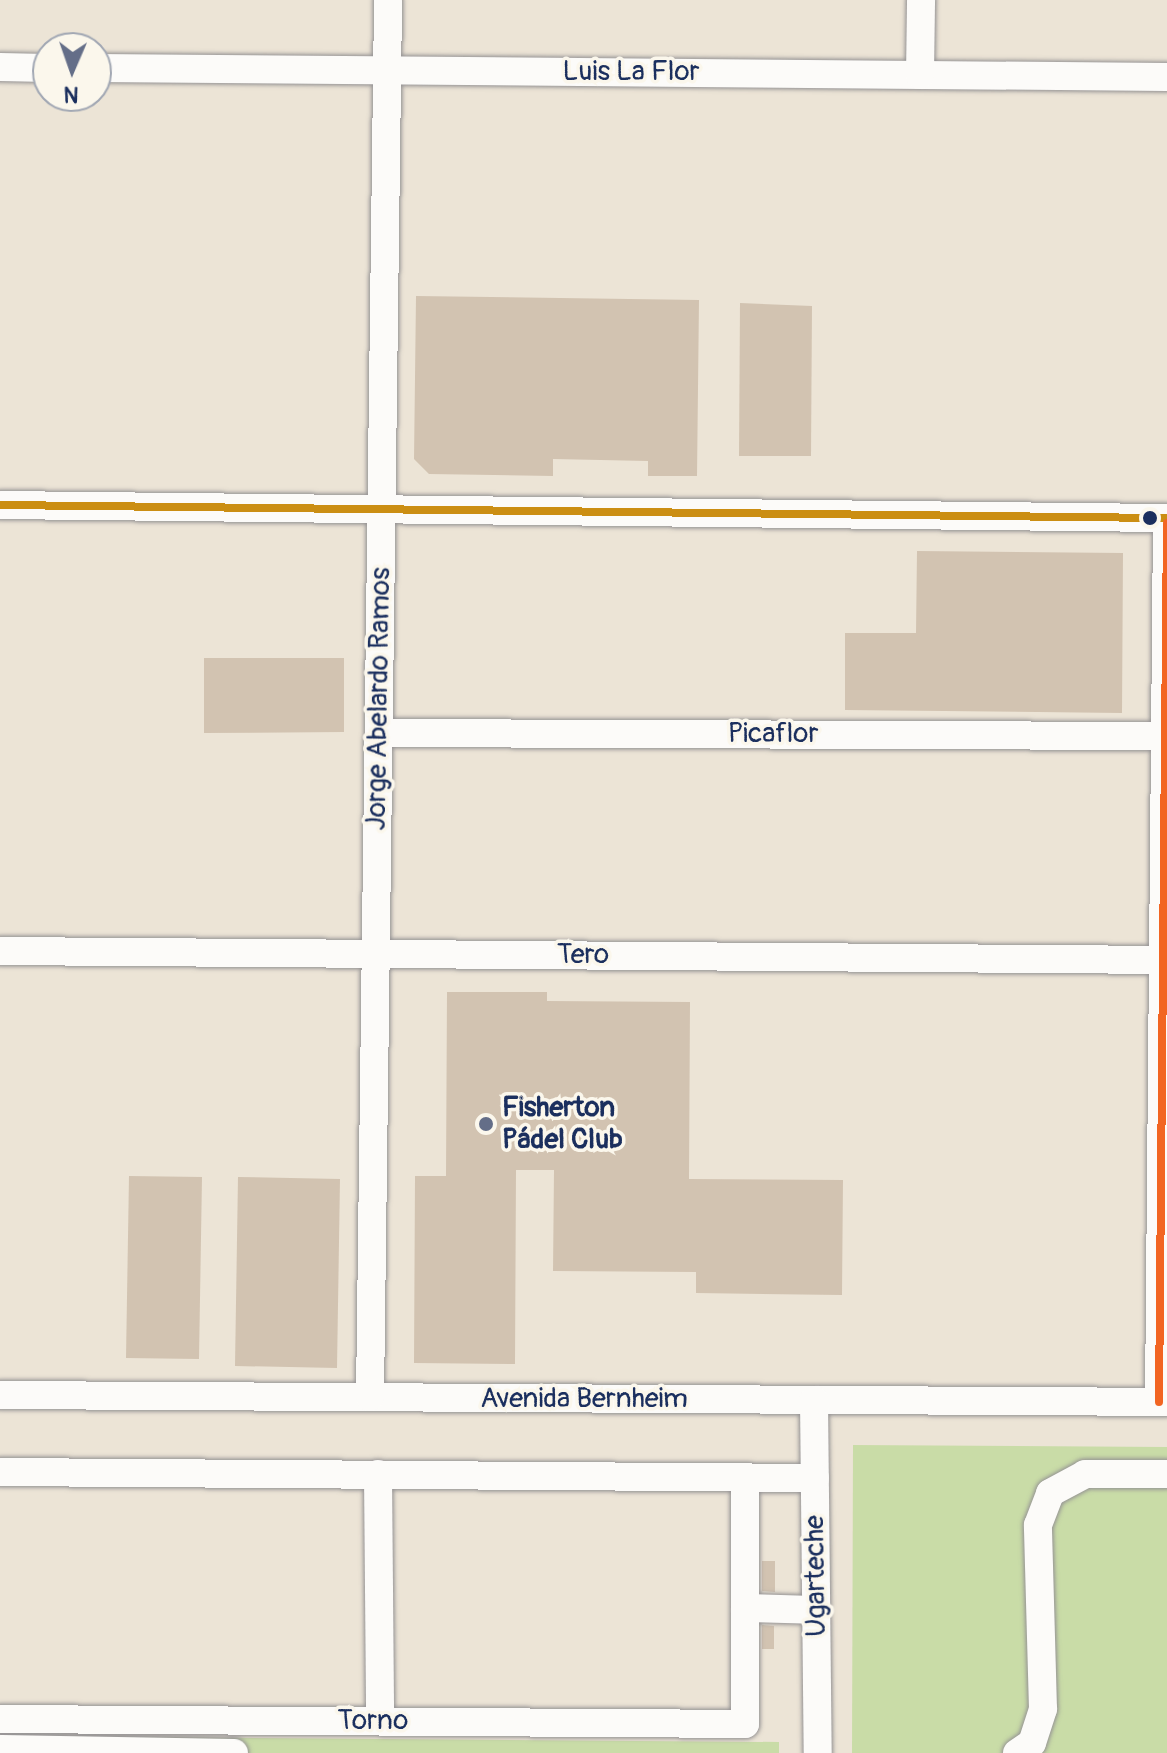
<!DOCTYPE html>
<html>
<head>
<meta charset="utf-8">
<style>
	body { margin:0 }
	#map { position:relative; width:1167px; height:1753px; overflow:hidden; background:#ece4d6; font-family:Pangolin,sans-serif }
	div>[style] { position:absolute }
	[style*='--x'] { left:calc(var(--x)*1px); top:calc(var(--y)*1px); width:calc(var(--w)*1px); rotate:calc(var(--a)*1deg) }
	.green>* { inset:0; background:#c9dca7 }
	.building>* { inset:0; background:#d2c3b1 }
	.roads { filter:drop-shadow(0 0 2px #959394) drop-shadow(0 0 2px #959394) }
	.minor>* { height:28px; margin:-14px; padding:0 14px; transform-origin:14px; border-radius:14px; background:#fcfbf9 }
	.bus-1>* { height:8px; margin:-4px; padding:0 4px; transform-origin:4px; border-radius:4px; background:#cb8e13 }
	.bus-2>* { height:8px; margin:-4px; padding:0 4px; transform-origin:4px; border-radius:4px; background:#f26522 }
	.dots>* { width:22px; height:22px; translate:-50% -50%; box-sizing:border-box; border:4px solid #fbf7ec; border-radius:50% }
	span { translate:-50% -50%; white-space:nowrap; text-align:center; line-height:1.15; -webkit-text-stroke:7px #fbf7ec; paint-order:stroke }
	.street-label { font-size:28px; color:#1b2f5e }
	.poi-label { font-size:28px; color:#1b2f5e; font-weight:700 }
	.left { translate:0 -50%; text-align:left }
	.north { position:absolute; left:32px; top:32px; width:80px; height:80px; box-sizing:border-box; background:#fbf7ec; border:2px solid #a1a7b3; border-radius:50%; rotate:182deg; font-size:22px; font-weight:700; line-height:32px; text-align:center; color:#1b2f5e }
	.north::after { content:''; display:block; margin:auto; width:28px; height:36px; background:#646e88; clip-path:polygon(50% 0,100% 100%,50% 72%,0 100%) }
</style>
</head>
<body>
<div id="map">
	<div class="green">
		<i style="clip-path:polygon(853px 1445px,1167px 1447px,1167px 1753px,852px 1753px)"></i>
		<i style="clip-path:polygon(0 1736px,779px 1742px,779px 1753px,0 1753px)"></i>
	</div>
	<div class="building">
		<i style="clip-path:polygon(416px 296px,699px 300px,697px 476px,648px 476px,648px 461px,553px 459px,553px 476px,429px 474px,414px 459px)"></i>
		<i style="clip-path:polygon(740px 303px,812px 306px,811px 456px,739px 456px)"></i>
		<i style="clip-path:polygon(917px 551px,1123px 553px,1122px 713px,845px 710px,845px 633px,916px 633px)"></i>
		<i style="clip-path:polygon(204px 658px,344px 658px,344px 732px,204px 733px)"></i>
		<i style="clip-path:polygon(447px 992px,547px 992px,547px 1001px,690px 1002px,689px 1179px,843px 1180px,842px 1295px,696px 1293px,696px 1272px,553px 1271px,554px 1170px,516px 1170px,515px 1364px,414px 1363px,415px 1176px,446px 1176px)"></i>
		<i style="clip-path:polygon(129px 1176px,202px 1177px,199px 1359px,126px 1358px)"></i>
		<i style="clip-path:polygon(238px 1177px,340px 1179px,337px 1368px,235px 1366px)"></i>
		<i style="clip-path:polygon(762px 1561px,775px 1561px,775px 1592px,762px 1591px)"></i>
		<i style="clip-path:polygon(762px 1625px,774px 1626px,774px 1649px,762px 1649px)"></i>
	</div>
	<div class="roads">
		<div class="minor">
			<i style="--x:0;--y:67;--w:48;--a:1.2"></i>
			<i style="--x:96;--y:68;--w:1071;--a:0.48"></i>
			<i style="--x:920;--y:75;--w:75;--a:-89.2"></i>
			<i style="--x:0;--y:505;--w:1167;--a:0.64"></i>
			<i style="--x:379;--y:733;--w:788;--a:0.22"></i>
			<i style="--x:0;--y:951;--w:1167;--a:0.44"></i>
			<i style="--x:0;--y:1395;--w:1167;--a:0.34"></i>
			<i style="--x:370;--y:1397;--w:1397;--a:-89.26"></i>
			<i style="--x:814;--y:1400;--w:353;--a:89.4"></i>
			<i style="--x:1159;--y:1402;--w:879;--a:-89.48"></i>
			<i style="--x:0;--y:1472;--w:815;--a:0.42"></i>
			<i style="--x:378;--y:1474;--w:247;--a:89.5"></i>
			<i style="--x:745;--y:1608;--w:71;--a:1.6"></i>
			<i style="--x:0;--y:1719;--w:745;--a:0.38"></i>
			<i style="--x:745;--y:1724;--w:247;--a:-90"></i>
			<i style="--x:0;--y:1749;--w:234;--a:1"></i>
			<i style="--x:1017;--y:1753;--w:18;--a:-34"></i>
			<i style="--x:1032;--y:1743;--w:36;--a:-72"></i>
			<i style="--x:1043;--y:1709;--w:184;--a:-91.6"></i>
			<i style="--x:1038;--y:1525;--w:34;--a:-69"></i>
			<i style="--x:1050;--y:1493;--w:40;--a:-28"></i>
			<i style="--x:1085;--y:1474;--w:82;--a:0"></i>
		</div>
	</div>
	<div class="bus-1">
		<i style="--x:0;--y:505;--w:1167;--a:0.64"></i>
	</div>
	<div class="bus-2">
		<i style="--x:1159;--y:1402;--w:879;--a:-89.48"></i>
	</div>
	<div class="dots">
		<i style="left:1150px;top:518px;background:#1b2f5e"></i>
		<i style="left:486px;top:1124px;background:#646e88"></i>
	</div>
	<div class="street-label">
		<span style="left:631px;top:72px">Luis La Flor</span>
		<span style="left:379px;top:699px;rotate:-89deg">Jorge Abelardo Ramos</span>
		<span style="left:773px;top:734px">Picaflor</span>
		<span style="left:583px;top:955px">Tero</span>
		<span style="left:584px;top:1399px">Avenida Bernheim</span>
		<span style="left:816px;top:1576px;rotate:-91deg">Ugarteche</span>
		<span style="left:373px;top:1721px">Torno</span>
	</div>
	<div class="poi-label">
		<span class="left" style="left:502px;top:1124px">Fisherton<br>Pádel Club</span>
	</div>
	<div class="north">N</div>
</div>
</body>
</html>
